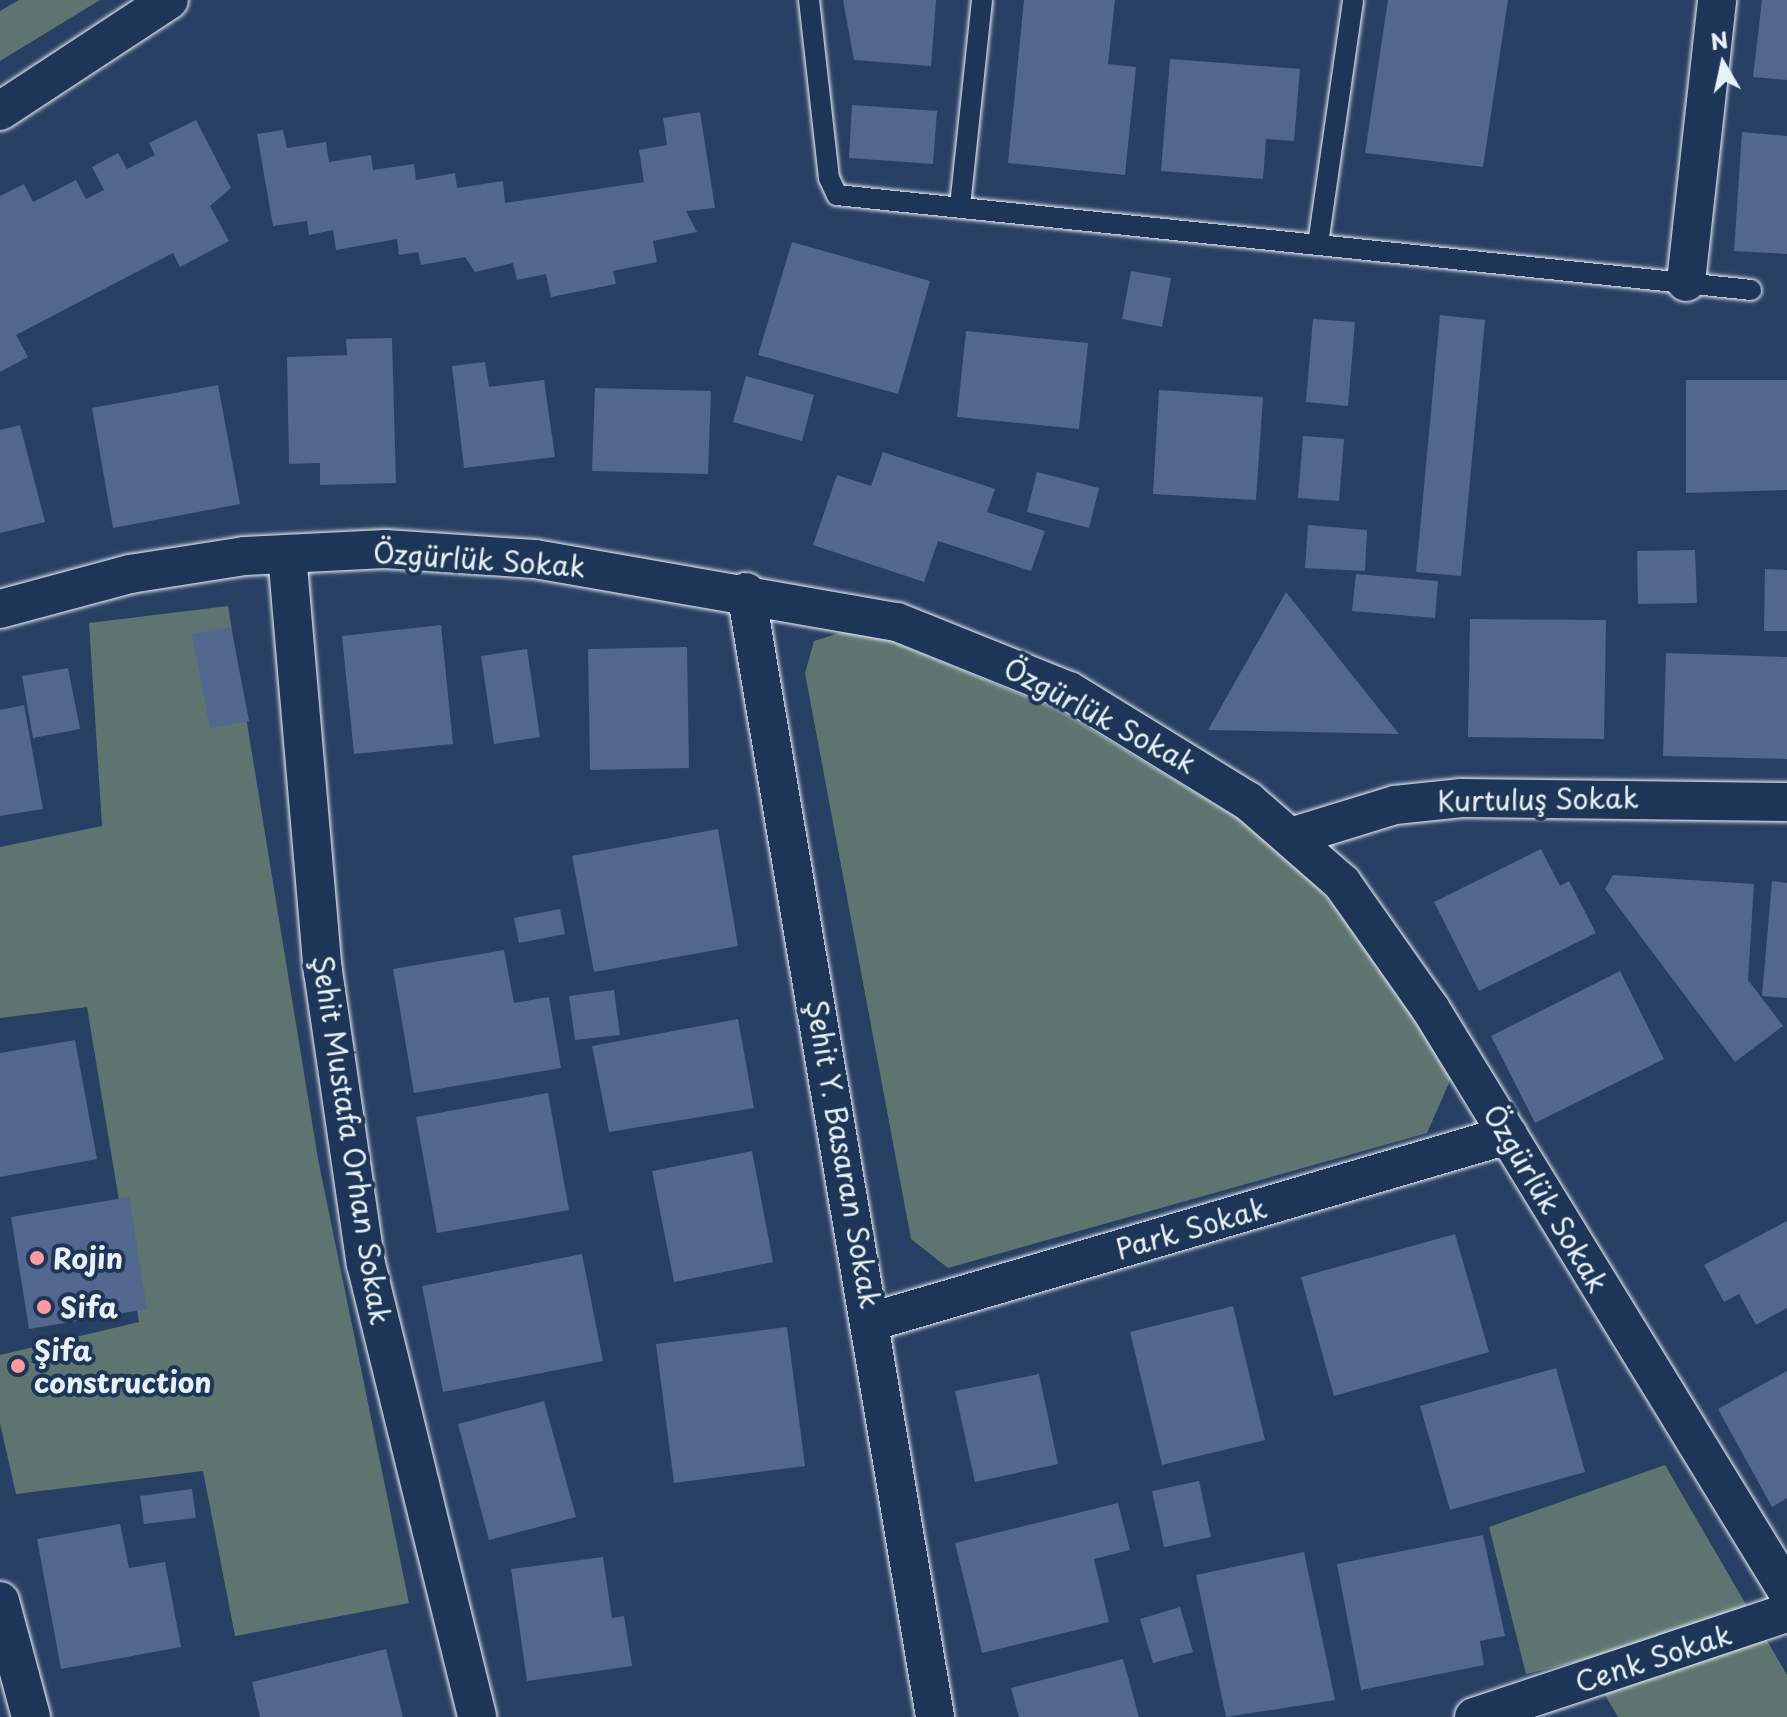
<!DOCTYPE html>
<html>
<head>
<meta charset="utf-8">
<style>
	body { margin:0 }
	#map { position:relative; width:1787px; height:1717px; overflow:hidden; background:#273f62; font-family:"Playpen Sans",sans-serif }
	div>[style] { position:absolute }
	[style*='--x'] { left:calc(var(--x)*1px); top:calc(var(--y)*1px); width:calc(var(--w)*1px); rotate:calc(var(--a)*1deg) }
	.green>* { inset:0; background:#5d7470 }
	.building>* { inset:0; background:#51678d }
	.roads { filter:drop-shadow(0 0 2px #e8f1f8) drop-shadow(0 0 2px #e8f1f8) }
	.service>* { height:20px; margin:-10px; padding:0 10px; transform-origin:10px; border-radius:10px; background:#1d3557 }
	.minor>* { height:38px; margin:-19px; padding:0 19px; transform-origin:19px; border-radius:19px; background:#1d3557 }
	.dots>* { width:22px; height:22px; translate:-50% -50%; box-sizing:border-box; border:4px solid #1d3557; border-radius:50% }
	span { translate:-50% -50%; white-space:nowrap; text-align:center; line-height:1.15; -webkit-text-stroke:8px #1d3557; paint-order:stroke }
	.street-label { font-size:28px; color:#e8f1f8 }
	.poi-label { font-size:28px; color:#e8f1f8; font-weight:700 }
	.left { translate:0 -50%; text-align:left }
	.north { position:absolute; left:1683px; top:24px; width:80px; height:80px; -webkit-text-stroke:6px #1d3557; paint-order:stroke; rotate:351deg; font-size:22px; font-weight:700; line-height:32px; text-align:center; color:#e8f1f8 }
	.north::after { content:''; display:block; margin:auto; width:28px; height:36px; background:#e8f1f8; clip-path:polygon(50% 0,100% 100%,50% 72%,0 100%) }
</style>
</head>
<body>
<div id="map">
	<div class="green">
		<i style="clip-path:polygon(19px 0,100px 0,0 61px,0 11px)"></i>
		<i style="clip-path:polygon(228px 606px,318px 1159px,409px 1603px,235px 1636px,203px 1471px,16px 1494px,0 1423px,0 1355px,139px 1322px,87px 1007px,0 1018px,0 847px,102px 826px,89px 623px)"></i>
		<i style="clip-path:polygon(859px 627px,1060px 711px,1276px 841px,1395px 974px,1452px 1076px,1427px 1133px,948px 1268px,911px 1239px,805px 673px,814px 641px)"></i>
		<i style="clip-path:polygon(1665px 1465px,1787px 1675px,1787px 1717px,1618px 1717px,1584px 1660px,1526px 1674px,1489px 1527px)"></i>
	</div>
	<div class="building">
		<i style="clip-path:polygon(843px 0,936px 0,931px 66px,854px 60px)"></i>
		<i style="clip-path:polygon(1024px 0,1115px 0,1108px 64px,1136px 67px,1125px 175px,1008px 163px)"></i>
		<i style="clip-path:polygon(1388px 0,1508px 0,1483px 167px,1365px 153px)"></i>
		<i style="clip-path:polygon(1762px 0,1787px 0,1787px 80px,1753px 77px)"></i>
		<i style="clip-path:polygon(1170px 59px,1300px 69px,1294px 141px,1266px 139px,1263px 179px,1161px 171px)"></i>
		<i style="clip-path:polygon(852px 105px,937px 111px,933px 164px,849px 158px)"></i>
		<i style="clip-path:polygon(700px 112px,715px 208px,686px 211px,697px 232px,653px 241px,657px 262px,613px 271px,616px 284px,551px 297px,546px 274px,517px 280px,513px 263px,475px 272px,465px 257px,421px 265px,418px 252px,399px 255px,397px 239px,336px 250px,333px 230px,309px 235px,307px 221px,273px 226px,257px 134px,283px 130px,287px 148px,326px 142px,329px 162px,371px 155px,373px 170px,414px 164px,416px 180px,455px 173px,457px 188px,503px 181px,505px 203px,644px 182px,639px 150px,667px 145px,663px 118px)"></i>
		<i style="clip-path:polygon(196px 120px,231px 188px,210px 206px,229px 241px,180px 267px,173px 253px,16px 335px,28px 357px,0 372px,0 196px,24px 184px,33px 202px,76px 180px,86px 199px,104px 190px,92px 167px,118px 153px,127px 169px,155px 155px,149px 143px)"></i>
		<i style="clip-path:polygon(1742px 132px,1787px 136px,1787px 254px,1734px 251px)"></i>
		<i style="clip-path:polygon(792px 242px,930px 281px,898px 394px,758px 355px)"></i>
		<i style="clip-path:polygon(1131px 271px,1171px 278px,1162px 327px,1122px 319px)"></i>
		<i style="clip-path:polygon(1440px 315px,1485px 320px,1461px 576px,1416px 572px)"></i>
		<i style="clip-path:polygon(1313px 319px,1355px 322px,1348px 406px,1306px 402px)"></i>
		<i style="clip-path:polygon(966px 331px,1088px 343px,1079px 429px,957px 417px)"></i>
		<i style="clip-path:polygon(392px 338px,396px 483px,320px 485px,320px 463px,289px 464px,287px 357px,347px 355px,346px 339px)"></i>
		<i style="clip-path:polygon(485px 362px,489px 387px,544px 380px,555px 457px,464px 468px,452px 366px)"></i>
		<i style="clip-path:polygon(746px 376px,814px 395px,802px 441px,733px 422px)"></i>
		<i style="clip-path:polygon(1686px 380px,1787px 380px,1787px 490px,1686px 493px)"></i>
		<i style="clip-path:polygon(218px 385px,240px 504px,113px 528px,92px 408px)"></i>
		<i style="clip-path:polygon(595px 388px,711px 391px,708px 474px,592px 471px)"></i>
		<i style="clip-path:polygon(1159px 390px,1263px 397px,1256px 500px,1153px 494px)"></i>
		<i style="clip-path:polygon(20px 425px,45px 522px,0 533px,0 430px)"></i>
		<i style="clip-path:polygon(1303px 436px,1344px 439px,1339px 501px,1298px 498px)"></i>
		<i style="clip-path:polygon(883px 452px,995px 489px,987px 512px,1045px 531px,1031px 571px,938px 541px,924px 582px,813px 545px,837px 475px,871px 486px)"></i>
		<i style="clip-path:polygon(1037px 472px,1099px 488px,1089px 528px,1027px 512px)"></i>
		<i style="clip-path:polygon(1308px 525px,1367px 530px,1365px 571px,1305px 568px)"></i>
		<i style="clip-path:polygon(1695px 550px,1697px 603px,1638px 604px,1637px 551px)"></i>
		<i style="clip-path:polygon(1765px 569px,1787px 570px,1787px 631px,1764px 631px)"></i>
		<i style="clip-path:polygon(1356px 574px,1438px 581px,1435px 618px,1352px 611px)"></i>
		<i style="clip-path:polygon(1286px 592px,1399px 734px,1208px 730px)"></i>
		<i style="clip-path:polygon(1470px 619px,1606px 620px,1604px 739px,1468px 737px)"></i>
		<i style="clip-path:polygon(441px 625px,453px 744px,354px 754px,342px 636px)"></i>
		<i style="clip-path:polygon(231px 627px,249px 721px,210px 728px,192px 634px)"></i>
		<i style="clip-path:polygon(687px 647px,689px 768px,590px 770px,588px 649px)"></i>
		<i style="clip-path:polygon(527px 649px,540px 737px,494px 744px,481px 656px)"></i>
		<i style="clip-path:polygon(1666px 653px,1787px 657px,1787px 759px,1663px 756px)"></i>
		<i style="clip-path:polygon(68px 668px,80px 729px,33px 738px,22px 676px)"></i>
		<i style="clip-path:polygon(24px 705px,43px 809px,0 816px,0 710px)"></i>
		<i style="clip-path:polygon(718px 829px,738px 946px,594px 972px,572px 856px)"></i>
		<i style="clip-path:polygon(1541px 849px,1560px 886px,1569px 881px,1596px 933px,1479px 991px,1434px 902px)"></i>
		<i style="clip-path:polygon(1613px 875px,1754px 884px,1748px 980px,1783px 1026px,1735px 1062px,1605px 889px)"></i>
		<i style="clip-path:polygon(1772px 881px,1787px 883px,1787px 998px,1762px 996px)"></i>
		<i style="clip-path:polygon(560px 909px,565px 934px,519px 943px,514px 918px)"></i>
		<i style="clip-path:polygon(504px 950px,514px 1003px,549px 997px,561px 1068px,414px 1093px,393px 969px)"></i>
		<i style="clip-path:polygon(1620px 971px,1664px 1059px,1535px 1123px,1491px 1036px)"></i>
		<i style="clip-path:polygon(614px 990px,620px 1035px,575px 1040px,569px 996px)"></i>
		<i style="clip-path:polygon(738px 1019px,754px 1108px,609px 1132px,592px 1046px)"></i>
		<i style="clip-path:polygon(75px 1040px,97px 1159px,0 1177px,0 1053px)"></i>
		<i style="clip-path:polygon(548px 1093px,569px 1210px,437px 1233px,416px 1117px)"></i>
		<i style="clip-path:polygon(752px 1151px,773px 1262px,674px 1282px,652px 1171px)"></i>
		<i style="clip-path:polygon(129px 1197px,147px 1309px,29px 1329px,11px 1217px)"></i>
		<i style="clip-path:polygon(1787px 1221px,1787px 1308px,1756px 1325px,1739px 1294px,1724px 1302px,1704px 1265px)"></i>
		<i style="clip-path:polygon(1455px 1234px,1489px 1352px,1334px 1396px,1301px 1277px)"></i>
		<i style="clip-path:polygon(582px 1254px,603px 1361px,443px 1392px,422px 1286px)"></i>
		<i style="clip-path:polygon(1233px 1306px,1265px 1440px,1162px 1465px,1130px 1332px)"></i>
		<i style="clip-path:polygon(787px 1327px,805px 1466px,674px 1483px,656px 1344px)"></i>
		<i style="clip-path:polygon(1556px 1368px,1585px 1472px,1450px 1510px,1420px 1406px)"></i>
		<i style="clip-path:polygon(1787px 1371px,1787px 1498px,1772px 1507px,1718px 1409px)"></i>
		<i style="clip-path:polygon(1039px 1374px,1058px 1464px,975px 1482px,955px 1391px)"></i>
		<i style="clip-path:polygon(544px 1401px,576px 1517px,489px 1540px,458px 1424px)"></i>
		<i style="clip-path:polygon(1199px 1481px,1211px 1537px,1164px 1547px,1152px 1491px)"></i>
		<i style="clip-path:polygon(192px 1489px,196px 1518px,144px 1524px,140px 1496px)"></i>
		<i style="clip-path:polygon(1118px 1503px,1130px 1550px,1094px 1559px,1109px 1622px,982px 1653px,955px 1543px)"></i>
		<i style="clip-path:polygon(120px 1524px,129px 1568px,165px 1562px,181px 1647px,61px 1669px,37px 1539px)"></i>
		<i style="clip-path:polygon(1483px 1535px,1505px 1636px,1480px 1641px,1484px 1665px,1361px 1690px,1337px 1564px)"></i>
		<i style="clip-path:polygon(1304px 1552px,1335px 1700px,1226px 1717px,1196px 1575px)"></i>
		<i style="clip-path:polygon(603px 1557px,612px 1618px,624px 1616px,632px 1666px,527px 1681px,511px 1569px)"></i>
		<i style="clip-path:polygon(1180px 1607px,1193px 1652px,1153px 1663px,1140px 1619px)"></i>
		<i style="clip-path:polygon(386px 1649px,403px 1717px,260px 1717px,252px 1682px)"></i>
		<i style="clip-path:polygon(1123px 1659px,1139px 1717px,1019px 1717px,1011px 1688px)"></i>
	</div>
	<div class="roads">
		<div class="service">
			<i style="--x:809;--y:0;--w:179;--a:83.6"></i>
			<i style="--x:829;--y:178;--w:19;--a:65"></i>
			<i style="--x:837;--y:195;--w:919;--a:5.93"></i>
			<i style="--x:960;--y:206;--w:207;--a:-83.9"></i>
			<i style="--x:1318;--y:244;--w:246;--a:-81.8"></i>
		</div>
		<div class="minor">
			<i style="--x:0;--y:111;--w:202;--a:-33.3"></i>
			<i style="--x:1686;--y:282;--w:284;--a:-83.7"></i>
			<i style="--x:287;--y:554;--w:419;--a:85.1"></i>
			<i style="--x:323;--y:971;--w:296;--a:81.7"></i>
			<i style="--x:366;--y:1264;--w:466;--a:76.2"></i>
			<i style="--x:746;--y:592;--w:1141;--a:80.46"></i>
			<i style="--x:0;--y:609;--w:135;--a:-15.1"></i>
			<i style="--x:130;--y:574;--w:116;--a:-8.9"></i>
			<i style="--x:245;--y:556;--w:140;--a:-2.9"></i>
			<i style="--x:385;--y:549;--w:150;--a:3.8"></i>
			<i style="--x:535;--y:559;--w:367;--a:9.9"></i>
			<i style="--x:897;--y:622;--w:185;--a:21.9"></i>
			<i style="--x:1069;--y:691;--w:210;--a:31.6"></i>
			<i style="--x:1248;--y:801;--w:125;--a:41.1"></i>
			<i style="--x:1342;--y:883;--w:153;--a:54.9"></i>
			<i style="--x:1430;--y:1008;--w:684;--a:58.52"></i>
			<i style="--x:1294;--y:836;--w:106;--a:-17.1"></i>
			<i style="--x:1395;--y:805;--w:67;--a:-6"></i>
			<i style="--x:1462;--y:798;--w:325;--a:0.7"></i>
			<i style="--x:874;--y:1321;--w:661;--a:-16.35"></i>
			<i style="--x:0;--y:1601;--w:120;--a:75"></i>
			<i style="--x:1474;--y:1717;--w:330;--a:-18.4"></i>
		</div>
	</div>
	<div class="dots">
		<i style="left:37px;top:1258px;background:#ff9aa2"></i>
		<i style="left:44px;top:1307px;background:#ff9aa2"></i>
		<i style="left:18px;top:1366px;background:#ff9aa2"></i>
	</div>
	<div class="street-label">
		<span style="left:479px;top:559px;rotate:4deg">Özgürlük Sokak</span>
		<span style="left:1100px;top:715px;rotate:28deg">Özgürlük Sokak</span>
		<span style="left:1538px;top:799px;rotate:-1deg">Kurtuluş Sokak</span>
		<span style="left:352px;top:1140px;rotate:81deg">Şehit Mustafa Orhan Sokak</span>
		<span style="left:844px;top:1154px;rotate:80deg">Şehit Y. Basaran Sokak</span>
		<span style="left:1546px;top:1198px;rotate:59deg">Özgürlük Sokak</span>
		<span style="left:1191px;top:1228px;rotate:-16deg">Park Sokak</span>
		<span style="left:1653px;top:1658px;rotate:-18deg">Cenk Sokak</span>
	</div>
	<div class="poi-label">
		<span class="left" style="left:53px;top:1258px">Rojin</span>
		<span class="left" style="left:60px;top:1307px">Sifa</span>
		<span class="left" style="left:34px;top:1366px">Şifa<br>construction</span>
	</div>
	<div class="north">N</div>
</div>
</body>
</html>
